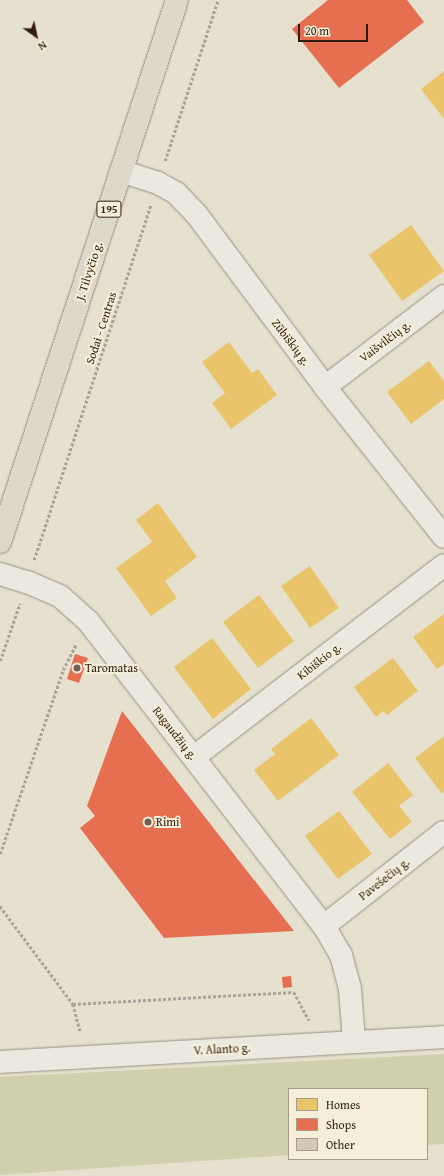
<!DOCTYPE html>
<html>
<head>
<meta charset="utf-8">
<style>
	body { margin:0 }
	#map { position:relative; width:444px; height:1176px; overflow:hidden; background:#e6e1ce; font-family:"Gentium Book Plus",serif }
	div>[style] { position:absolute }
	[style*='--x'] { left:calc(var(--x)*1px); top:calc(var(--y)*1px); width:calc(var(--w)*1px); rotate:calc(var(--a)*1deg) }
	.green>* { inset:0; background:#d0d1ac }
	.homes>* { inset:0; background:#e9c46a }
	.shops>* { inset:0; background:#e76f51 }
	.building>* { inset:0; background:#d4c9b9 }
	.path>* { height:2.5px; margin-top:-1.25px; transform-origin:0; background:repeating-linear-gradient(90deg,#a8a49c 0 3px,transparent 0 5px) }
	.roads { filter:drop-shadow(0 0 1px #979185) drop-shadow(0 0 1px #979185) }
	.street>* { height:22px; margin:-11px; padding:0 11px; transform-origin:11px; border-radius:11px; background:#ebe9df }
	.secondary>* { height:22px; margin:-11px; padding:0 11px; transform-origin:11px; border-radius:11px; background:#ebe9df }
	.primary>* { height:22px; margin:-11px; padding:0 11px; transform-origin:11px; border-radius:11px; background:#ded8ca }
	.dots>* { width:11px; height:11px; translate:-50% -50%; box-sizing:border-box; border:2px solid #f5efd9; border-radius:50% }
	span { translate:-50% -50%; white-space:nowrap; text-align:center; line-height:1.15; -webkit-text-stroke:4px #f5efd9; paint-order:stroke }
	.shield-label span { padding:1px 3px; background:#f5efd9; border:1px solid; border-radius:3px; -webkit-text-stroke-width:0 }
	.shield-label { font-size:11px; color:#321c10; font-weight:700 }
	.street-label { font-size:12px; color:#321c10 }
	.poi-label { font-size:12px; color:#321c10 }
	.left { translate:0 -50%; text-align:left }
	.legend { position:absolute; left:288px; top:1088px; width:140px; height:72px; box-sizing:border-box; background:#f5efd9; border:1px solid #a79b89; margin:0; padding:5px 7px; list-style:none; font-size:12px; color:#321c10 }
	.legend li { display:flex; align-items:center; gap:8px; height:20px }
	.legend b { width:20px; border:1px solid #a79b89 }
	.north { position:absolute; left:16px; top:16px; width:40px; height:40px; -webkit-text-stroke:3px #f5efd9; paint-order:stroke; rotate:147deg; font-size:11px; font-weight:700; line-height:16px; text-align:center; color:#321c10 }
	.north::after { content:''; display:block; margin:auto; width:14px; height:18px; background:#321c10; clip-path:polygon(50% 0,100% 100%,50% 72%,0 100%) }
	.scale { position:absolute; left:298px; top:24px; width:70px; height:18px; box-sizing:border-box; border:2px solid #321c10; border-top:0; padding-left:5px; font-size:12px; line-height:14px; white-space:nowrap; color:#321c10; -webkit-text-stroke:3px #f5efd9; paint-order:stroke }
</style>
</head>
<body>
<div id="map">
	<div class="green">
		<i style="clip-path:polygon(444px 1054px,444px 1144px,427px 1145px,427px 1089px,289px 1089px,289px 1155px,0 1175px,0 1077px)"></i>
	</div>
	<div class="homes">
		<i style="clip-path:polygon(444px 71px,444px 119px,421px 89px)"></i>
		<i style="clip-path:polygon(411px 225px,444px 271px,402px 301px,369px 255px)"></i>
		<i style="clip-path:polygon(229px 342px,252px 373px,258px 369px,277px 395px,231px 429px,212px 403px,225px 393px,202px 362px)"></i>
		<i style="clip-path:polygon(429px 361px,444px 381px,444px 399px,411px 424px,387px 392px)"></i>
		<i style="clip-path:polygon(158px 503px,197px 557px,165px 581px,177px 598px,151px 616px,116px 568px,152px 542px,136px 520px)"></i>
		<i style="clip-path:polygon(310px 566px,339px 608px,310px 628px,281px 586px)"></i>
		<i style="clip-path:polygon(259px 595px,294px 641px,258px 668px,223px 622px)"></i>
		<i style="clip-path:polygon(444px 614px,444px 664px,437px 669px,413px 637px)"></i>
		<i style="clip-path:polygon(212px 638px,251px 689px,213px 719px,174px 667px)"></i>
		<i style="clip-path:polygon(393px 658px,418px 691px,387px 715px,383px 711px,376px 717px,354px 687px)"></i>
		<i style="clip-path:polygon(311px 718px,339px 755px,278px 801px,254px 770px,275px 754px,271px 749px)"></i>
		<i style="clip-path:polygon(444px 736px,444px 792px,442px 794px,415px 758px)"></i>
		<i style="clip-path:polygon(388px 763px,413px 795px,399px 806px,412px 822px,390px 839px,352px 792px)"></i>
		<i style="clip-path:polygon(339px 811px,372px 854px,338px 879px,305px 836px)"></i>
	</div>
	<div class="shops">
		<i style="clip-path:polygon(328px 0,407px 0,424px 22px,339px 88px,292px 29px)"></i>
		<i style="clip-path:polygon(75px 654px,88px 658px,79px 683px,67px 679px)"></i>
		<i style="clip-path:polygon(122px 711px,294px 931px,164px 938px,80px 828px,95px 816px,87px 806px)"></i>
		<i style="clip-path:polygon(291px 976px,292px 987px,283px 988px,282px 977px)"></i>
	</div>
	<div class="building">
		<i style="clip-path:polygon(92px 348px,98px 350px,93px 365px,88px 364px)"></i>
	</div>
	<div class="path">
		<i style="--x:165;--y:161;--w:169;--a:-71.8"></i>
		<i style="--x:34;--y:560;--w:375;--a:-71.8"></i>
		<i style="--x:0;--y:661;--w:61;--a:-71"></i>
		<i style="--x:0;--y:854;--w:194;--a:-71.1"></i>
		<i style="--x:63;--y:670;--w:29;--a:-63"></i>
		<i style="--x:0;--y:906;--w:122;--a:53.3"></i>
		<i style="--x:73;--y:1004;--w:28;--a:75"></i>
		<i style="--x:73;--y:1004;--w:221;--a:-3.1"></i>
		<i style="--x:294;--y:992;--w:32;--a:62"></i>
	</div>
	<div class="roads">
		<div class="street">
			<i style="--x:121;--y:171;--w:39;--a:18"></i>
			<i style="--x:158;--y:183;--w:21;--a:29"></i>
			<i style="--x:176;--y:193;--w:30;--a:46"></i>
			<i style="--x:197;--y:215;--w:214;--a:53.3"></i>
			<i style="--x:325;--y:387;--w:191;--a:51.6"></i>
			<i style="--x:325;--y:387;--w:150;--a:-37.4"></i>
			<i style="--x:0;--y:574;--w:28;--a:17"></i>
			<i style="--x:27;--y:582;--w:36;--a:23"></i>
			<i style="--x:60;--y:596;--w:38;--a:42"></i>
			<i style="--x:88;--y:621;--w:386;--a:52.3"></i>
			<i style="--x:324;--y:926;--w:34;--a:60"></i>
			<i style="--x:341;--y:955;--w:35;--a:75"></i>
			<i style="--x:350;--y:989;--w:52;--a:85.6"></i>
			<i style="--x:194;--y:757;--w:315;--a:-37.5"></i>
			<i style="--x:324;--y:926;--w:152;--a:-38.1"></i>
		</div>
		<div class="secondary">
			<i style="--x:0;--y:1062;--w:445;--a:-3.2"></i>
		</div>
		<div class="primary">
			<i style="--x:0;--y:542;--w:570;--a:-71.91"></i>
		</div>
	</div>
	<div class="dots">
		<i style="left:77px;top:668px;background:#716152"></i>
		<i style="left:148px;top:822px;background:#716152"></i>
	</div>
	<div class="shield-label">
		<span style="left:109px;top:209px">195</span>
	</div>
	<div class="street-label">
		<span style="left:89px;top:271px;rotate:-72deg">J. Tilvyčio g.</span>
		<span style="left:101px;top:328px;rotate:-72deg">Sodai - Centras</span>
		<span style="left:385px;top:341px;rotate:-37deg">Vaišvilčių g.</span>
		<span style="left:291px;top:342px;rotate:53deg">Zūbiškių g.</span>
		<span style="left:319px;top:661px;rotate:-38deg">Kibiškio g.</span>
		<span style="left:175px;top:733px;rotate:52deg">Ragaudžių g.</span>
		<span style="left:384px;top:879px;rotate:-38deg">Pavešečių g.</span>
		<span style="left:222px;top:1049px;rotate:-3deg">V. Alanto g.</span>
	</div>
	<div class="poi-label">
		<span class="left" style="left:85px;top:668px">Taromatas</span>
		<span class="left" style="left:156px;top:822px">Rimi</span>
	</div>
	<ul class="legend">
	<li><b style="height:11px;background:#e9c46a"></b>Homes</li>
	<li><b style="height:11px;background:#e76f51"></b>Shops</li>
	<li><b style="height:11px;background:#d4c9b9"></b>Other</li>
	</ul>
	<div class="north">N</div>
	<div class="scale">20 m</div>
</div>
</body>
</html>
